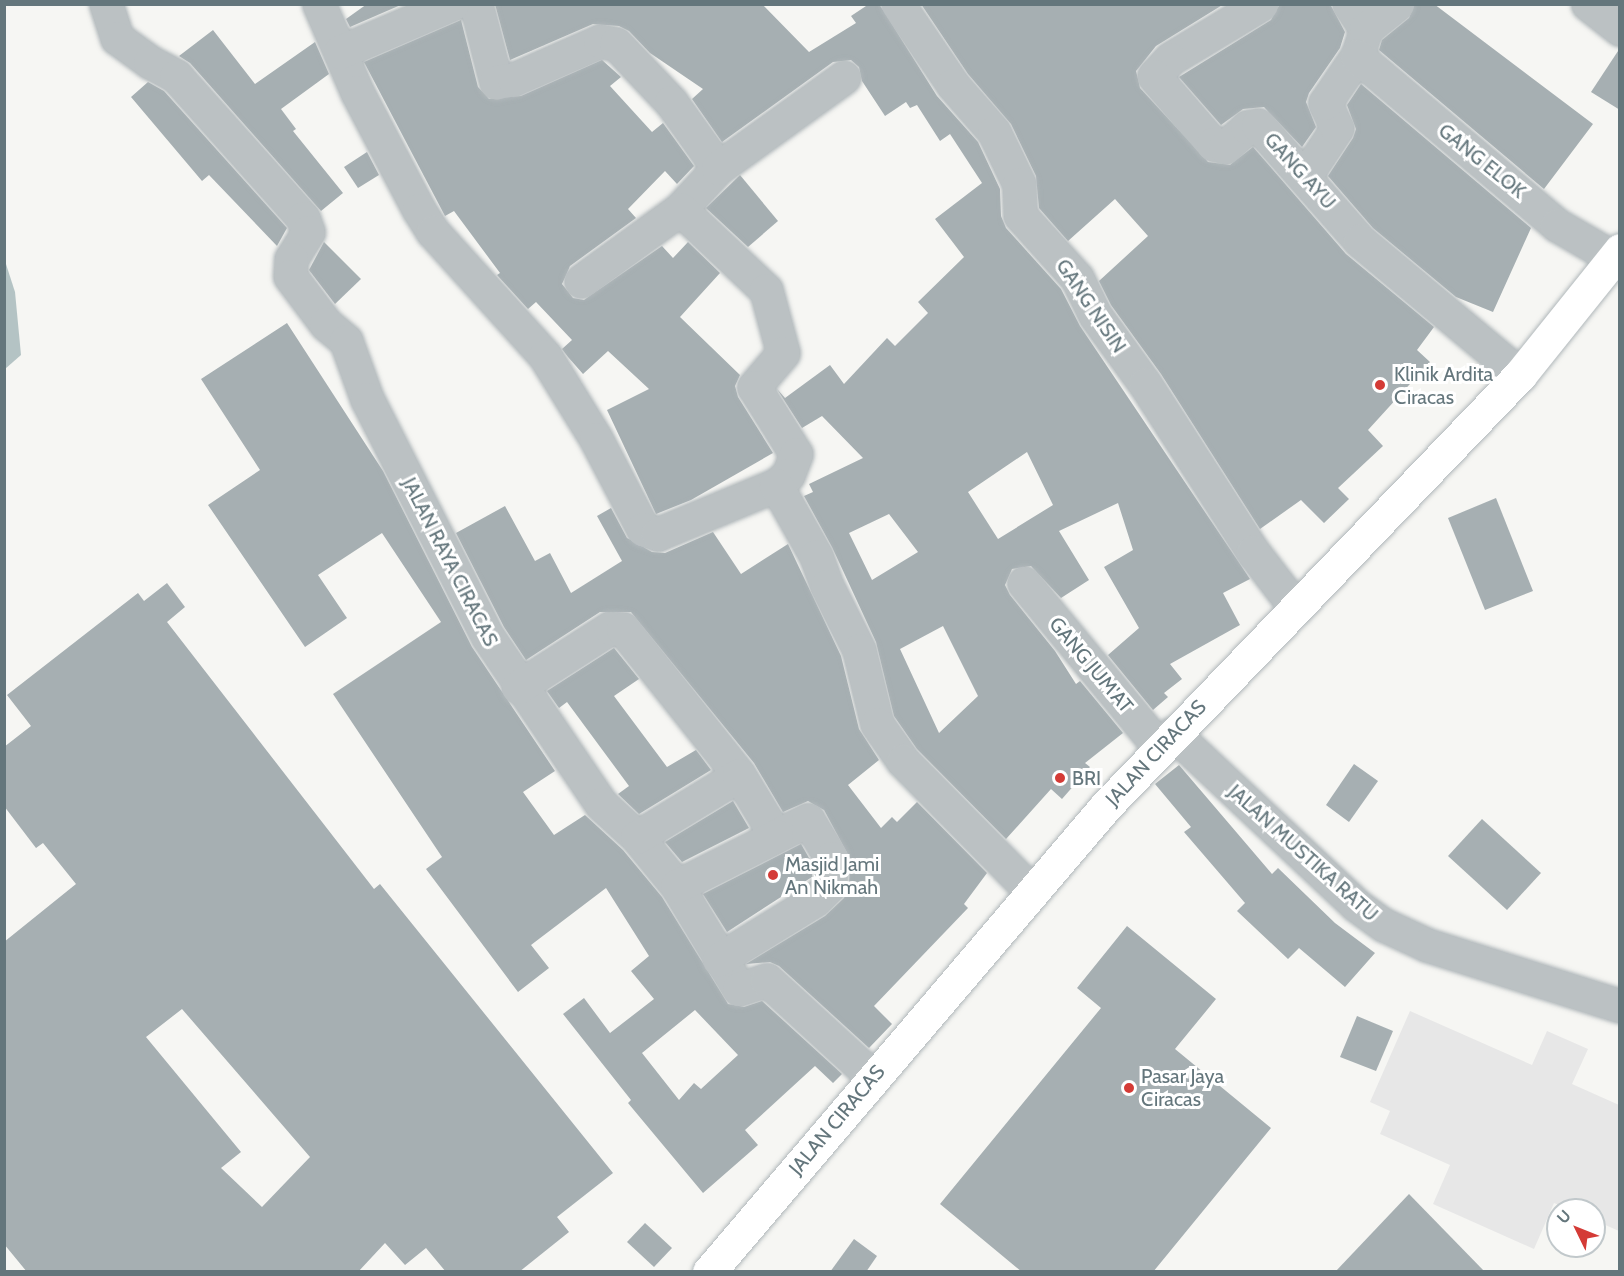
<!DOCTYPE html>
<html>
<head>
<meta charset="utf-8">
<style>
	body { margin:0 }
	#map { position:relative; width:1624px; height:1276px; overflow:hidden; background:#f6f6f3; font-family:Cabin,sans-serif }
	div>[style] { position:absolute }
	[style*='--x'] { left:calc(var(--x)*1px); top:calc(var(--y)*1px); width:calc(var(--w)*1px); rotate:calc(var(--a)*1deg) }
	.built>* { inset:0; background:#e7e7e7 }
	.water>* { inset:0; background:#b4c3c4 }
	.building>* { inset:0; background:#a6afb2 }
	.roads { filter:drop-shadow(0 0 2px #b0b7ba) drop-shadow(0 0 2px #b0b7ba) }
	.street>* { height:33px; margin:-16.5px; padding:0 16.5px; transform-origin:16.5px; border-radius:16.5px; background:#bbc1c3 }
	.secondary>* { height:33px; margin:-16.5px; padding:0 16.5px; transform-origin:16.5px; border-radius:16.5px; background:#fff }
	.dots>* { width:16px; height:16px; translate:-50% -50%; box-sizing:border-box; border:3px solid #fff; border-radius:50% }
	span { translate:-50% -50%; white-space:nowrap; text-align:center; line-height:1.15; -webkit-text-stroke:6px #fff; paint-order:stroke }
	.street-label { font-size:20px; color:#64767c }
	.poi-label { font-size:20px; color:#64767c }
	.left { translate:0 -50%; text-align:left }
	.frame { position:absolute; inset:0; border:6px solid #64767c; pointer-events:none }
	.north { position:absolute; left:1546px; top:1198px; width:60px; height:60px; box-sizing:border-box; background:#fff; border:2px solid #c1c8cb; border-radius:50%; rotate:313deg; font-size:16px; font-weight:700; line-height:24px; text-align:center; color:#64767c }
	.north::after { content:''; display:block; margin:auto; width:21px; height:27px; background:#d43b36; clip-path:polygon(50% 0,100% 100%,50% 72%,0 100%) }
</style>
</head>
<body>
<div id="map">
	<div class="built">
		<i style="clip-path:polygon(1410px 1011px,1532px 1065px,1547px 1031px,1588px 1049px,1572px 1084px,1619px 1105px,1619px 1231px,1594px 1220px,1594px 1210px,1572px 1210px,1554px 1203px,1534px 1249px,1433px 1204px,1450px 1165px,1380px 1134px,1390px 1111px,1370px 1102px)"></i>
	</div>
	<div class="water">
		<i style="clip-path:polygon(5px 261px,15px 292px,21px 355px,5px 369px)"></i>
	</div>
	<div class="building">
		<i style="clip-path:polygon(367px 4px,403px 4px,350px 27px,346px 19px)"></i>
		<i style="clip-path:polygon(evenodd,495px 4px,762px 4px,809px 52px,856px 23px,851px 16px,869px 4px,879px 4px,937px 96px,978px 142px,1000px 189px,1001px 216px,1006px 228px,1061px 289px,1080px 326px,1250px 579px,1223px 593px,1240px 625px,1170px 664px,1182px 679px,1164px 693px,1168px 697px,1153px 710px,1108px 655px,1139px 628px,1104px 567px,1133px 550px,1118px 503px,1059px 531px,1089px 580px,1061px 598px,1031px 566px,1012px 569px,1005px 585px,1010px 595px,1055px 651px,1076px 684px,1080px 681px,1123px 733px,1085px 763px,1090px 767px,1062px 799px,1051px 789px,1006px 839px,917px 749px,894px 716px,876px 642px,832px 547px,804px 496px,813px 492px,809px 484px,863px 458px,822px 416px,802px 428px,777px 389px,785px 398px,830px 365px,844px 384px,887px 338px,895px 346px,928px 313px,918px 302px,964px 257px,935px 219px,982px 183px,950px 134px,940px 141px,917px 105px,910px 108px,906px 102px,885px 116px,862px 81px,859px 67px,851px 60px,833px 62px,722px 142px,692px 99px,703px 89px,650px 53px,629px 31px,619px 26px,593px 24px,510px 60px,495px 4px,1027px 452px,1053px 505px,998px 539px,968px 492px,1027px 452px,495px 4px,889px 514px,918px 552px,872px 580px,849px 533px,889px 514px,495px 4px,943px 626px,978px 696px,939px 733px,900px 649px,943px 626px)"></i>
		<i style="clip-path:polygon(921px 4px,1224px 4px,1156px 46px,1136px 71px,1140px 88px,1208px 162px,1230px 165px,1253px 147px,1346px 254px,1434px 327px,1417px 350px,1430px 362px,1368px 430px,1383px 446px,1338px 488px,1349px 499px,1324px 523px,1301px 500px,1260px 529px,1161px 374px,1111px 305px,1099px 281px,1148px 236px,1115px 199px,1068px 241px,1039px 208px,1036px 176px,1011px 124px,968px 74px)"></i>
		<i style="clip-path:polygon(1280px 4px,1330px 4px,1345px 32px,1340px 48px,1309px 93px,1306px 102px,1316px 127px,1302px 147px,1264px 107px,1243px 109px,1221px 125px,1179px 77px,1271px 20px)"></i>
		<i style="clip-path:polygon(1415px 4px,1434px 4px,1593px 124px,1544px 189px,1379px 50px,1382px 40px,1409px 18px)"></i>
		<i style="clip-path:polygon(461px 20px,478px 87px,489px 99px,521px 96px,602px 60px,621px 77px,610px 86px,652px 132px,663px 123px,694px 166px,677px 184px,665px 171px,628px 209px,636px 218px,570px 266px,562px 284px,573px 298px,584px 300px,662px 246px,673px 258px,688px 242px,720px 273px,680px 317px,740px 375px,735px 386px,738px 397px,773px 453px,691px 500px,656px 514px,607px 410px,649px 389px,608px 351px,583px 374px,568px 357px,562px 349px,572px 340px,536px 302px,528px 309px,497px 275px,500px 273px,454px 211px,445px 216px,364px 62px)"></i>
		<i style="clip-path:polygon(213px 30px,255px 84px,315px 42px,329px 74px,281px 109px,296px 129px,293px 131px,343px 193px,321px 211px,190px 63px,179px 56px)"></i>
		<i style="clip-path:polygon(1620px 48px,1620px 110px,1591px 92px)"></i>
		<i style="clip-path:polygon(148px 82px,164px 91px,287px 228px,277px 246px,209px 175px,202px 181px,131px 97px)"></i>
		<i style="clip-path:polygon(1361px 84px,1531px 228px,1493px 312px,1456px 297px,1373px 228px,1328px 176px,1353px 138px,1356px 129px,1347px 105px)"></i>
		<i style="clip-path:polygon(367px 152px,379px 175px,358px 188px,344px 167px)"></i>
		<i style="clip-path:polygon(740px 175px,778px 221px,748px 247px,706px 208px)"></i>
		<i style="clip-path:polygon(324px 242px,361px 279px,335px 304px,309px 270px)"></i>
		<i style="clip-path:polygon(evenodd,287px 323px,383px 471px,472px 647px,555px 771px,523px 792px,554px 835px,585px 815px,623px 850px,662px 897px,728px 1004px,744px 1007px,762px 1001px,842px 1074px,833px 1083px,815px 1066px,745px 1130px,758px 1145px,703px 1193px,628px 1103px,631px 1100px,563px 1014px,584px 998px,610px 1033px,654px 999px,631px 971px,649px 956px,606px 888px,531px 945px,549px 968px,518px 992px,426px 869px,442px 857px,333px 694px,441px 622px,382px 533px,318px 575px,347px 618px,305px 647px,208px 505px,260px 470px,201px 379px,287px 323px,695px 1010px,738px 1055px,701px 1089px,694px 1083px,679px 1100px,642px 1053px,695px 1010px)"></i>
		<i style="clip-path:polygon(1496px 498px,1533px 591px,1485px 610px,1448px 518px)"></i>
		<i style="clip-path:polygon(505px 506px,535px 561px,550px 553px,571px 593px,622px 561px,597px 516px,611px 508px,627px 538px,652px 552px,665px 553px,713px 532px,741px 574px,788px 544px,841px 656px,859px 729px,879px 760px,848px 785px,881px 828px,892px 817px,897px 822px,917px 802px,987px 873px,964px 904px,968px 908px,874px 1006px,892px 1024px,869px 1048px,779px 966px,770px 962px,746px 964px,825px 916px,844px 898px,849px 886px,850px 858px,824px 810px,808px 801px,783px 812px,754px 763px,631px 612px,600px 612px,526px 660px,504px 627px,456px 533px)"></i>
		<i style="clip-path:polygon(evenodd,167px 583px,185px 607px,167px 622px,374px 889px,380px 884px,613px 1173px,557px 1217px,569px 1232px,519px 1272px,446px 1272px,426px 1248px,405px 1265px,385px 1243px,358px 1272px,27px 1272px,4px 1244px,4px 942px,76px 884px,43px 843px,36px 848px,4px 806px,4px 747px,31px 726px,7px 695px,138px 593px,144px 601px,167px 583px,182px 1009px,310px 1157px,262px 1207px,221px 1168px,241px 1152px,146px 1037px,182px 1009px)"></i>
		<i style="clip-path:polygon(614px 648px,639px 679px,614px 696px,667px 767px,696px 750px,711px 770px,639px 814px,618px 794px,629px 786px,567px 702px,559px 708px,547px 691px)"></i>
		<i style="clip-path:polygon(1354px 764px,1378px 781px,1349px 822px,1326px 805px)"></i>
		<i style="clip-path:polygon(1179px 765px,1272px 874px,1278px 868px,1335px 923px,1375px 953px,1345px 987px,1299px 948px,1288px 959px,1237px 911px,1245px 903px,1184px 832px,1191px 827px,1155px 784px)"></i>
		<i style="clip-path:polygon(733px 801px,749px 828px,682px 862px,665px 842px)"></i>
		<i style="clip-path:polygon(1482px 819px,1541px 873px,1507px 910px,1448px 856px)"></i>
		<i style="clip-path:polygon(801px 844px,812px 863px,812px 877px,727px 932px,703px 894px)"></i>
		<i style="clip-path:polygon(1127px 926px,1216px 999px,1175px 1049px,1271px 1128px,1153px 1272px,1022px 1272px,940px 1204px,1101px 1008px,1077px 988px)"></i>
		<i style="clip-path:polygon(1357px 1016px,1393px 1031px,1376px 1071px,1340px 1057px)"></i>
		<i style="clip-path:polygon(1409px 1194px,1485px 1272px,1335px 1272px)"></i>
		<i style="clip-path:polygon(645px 1223px,672px 1248px,654px 1267px,627px 1242px)"></i>
		<i style="clip-path:polygon(854px 1239px,877px 1256px,866px 1272px,830px 1272px)"></i>
	</div>
	<div class="roads">
		<div class="street">
			<i style="--x:106;--y:4;--w:36;--a:72"></i>
			<i style="--x:117;--y:38;--w:41;--a:36"></i>
			<i style="--x:150;--y:62;--w:30;--a:28"></i>
			<i style="--x:176;--y:76;--w:191;--a:48.2"></i>
			<i style="--x:303;--y:218;--w:15;--a:70"></i>
			<i style="--x:308;--y:232;--w:32;--a:122"></i>
			<i style="--x:291;--y:259;--w:17;--a:93"></i>
			<i style="--x:290;--y:276;--w:60;--a:53.1"></i>
			<i style="--x:326;--y:324;--w:26;--a:40"></i>
			<i style="--x:346;--y:341;--w:62;--a:70.1"></i>
			<i style="--x:367;--y:399;--w:267;--a:63.1"></i>
			<i style="--x:488;--y:637;--w:202;--a:55.9"></i>
			<i style="--x:601;--y:804;--w:49;--a:42.5"></i>
			<i style="--x:637;--y:837;--w:63;--a:50.8"></i>
			<i style="--x:677;--y:886;--w:120;--a:59"></i>
			<i style="--x:739;--y:989;--w:29;--a:-18"></i>
			<i style="--x:767;--y:980;--w:144;--a:42.5"></i>
			<i style="--x:319;--y:4;--w:96;--a:66.6"></i>
			<i style="--x:357;--y:92;--w:133;--a:62.3"></i>
			<i style="--x:419;--y:210;--w:26;--a:58"></i>
			<i style="--x:433;--y:232;--w:167;--a:47.9"></i>
			<i style="--x:545;--y:356;--w:97;--a:58.4"></i>
			<i style="--x:596;--y:439;--w:102;--a:62.4"></i>
			<i style="--x:643;--y:529;--w:16;--a:18"></i>
			<i style="--x:658;--y:534;--w:128;--a:-22.6"></i>
			<i style="--x:476;--y:4;--w:81;--a:75.6"></i>
			<i style="--x:496;--y:82;--w:18;--a:-9"></i>
			<i style="--x:514;--y:79;--w:94;--a:-23.8"></i>
			<i style="--x:600;--y:41;--w:16;--a:11"></i>
			<i style="--x:616;--y:44;--w:80;--a:46.5"></i>
			<i style="--x:671;--y:102;--w:81;--a:54.5"></i>
			<i style="--x:718;--y:168;--w:56;--a:132.8"></i>
			<i style="--x:898;--y:4;--w:98;--a:55.8"></i>
			<i style="--x:953;--y:85;--w:62;--a:48.9"></i>
			<i style="--x:994;--y:132;--w:58;--a:64.3"></i>
			<i style="--x:1019;--y:184;--w:31;--a:88"></i>
			<i style="--x:1020;--y:215;--w:85;--a:47.9"></i>
			<i style="--x:1077;--y:278;--w:41;--a:64.1"></i>
			<i style="--x:1095;--y:315;--w:85;--a:54.1"></i>
			<i style="--x:1145;--y:384;--w:200;--a:57.3"></i>
			<i style="--x:1253;--y:552;--w:71;--a:52.5"></i>
			<i style="--x:1261;--y:4;--w:106;--a:148.9"></i>
			<i style="--x:1170;--y:59;--w:23;--a:133"></i>
			<i style="--x:1154;--y:76;--w:90;--a:49.1"></i>
			<i style="--x:1213;--y:144;--w:12;--a:14"></i>
			<i style="--x:1225;--y:147;--w:30;--a:-42"></i>
			<i style="--x:1247;--y:127;--w:11;--a:-10"></i>
			<i style="--x:1258;--y:125;--w:154;--a:48.7"></i>
			<i style="--x:1360;--y:241;--w:209;--a:39.9"></i>
			<i style="--x:1349;--y:4;--w:30;--a:56"></i>
			<i style="--x:1366;--y:29;--w:28;--a:108"></i>
			<i style="--x:1588;--y:4;--w:41;--a:38"></i>
			<i style="--x:1366;--y:29;--w:40;--a:-39"></i>
			<i style="--x:340;--y:52;--w:122;--a:-23.2"></i>
			<i style="--x:718;--y:168;--w:155;--a:-35.8"></i>
			<i style="--x:1306;--y:175;--w:56;--a:-56.6"></i>
			<i style="--x:1337;--y:128;--w:28;--a:-116"></i>
			<i style="--x:1325;--y:103;--w:57;--a:-55.8"></i>
			<i style="--x:1357;--y:56;--w:262;--a:40.2"></i>
			<i style="--x:1557;--y:225;--w:66;--a:30.1"></i>
			<i style="--x:581;--y:281;--w:122;--a:-36"></i>
			<i style="--x:680;--y:209;--w:118;--a:43.3"></i>
			<i style="--x:766;--y:290;--w:65;--a:74.9"></i>
			<i style="--x:783;--y:353;--w:45;--a:130.5"></i>
			<i style="--x:754;--y:387;--w:79;--a:57.9"></i>
			<i style="--x:796;--y:454;--w:22;--a:111"></i>
			<i style="--x:788;--y:475;--w:16;--a:140"></i>
			<i style="--x:776;--y:485;--w:81;--a:60.6"></i>
			<i style="--x:816;--y:556;--w:32;--a:70"></i>
			<i style="--x:827;--y:586;--w:72;--a:63.4"></i>
			<i style="--x:859;--y:650;--w:76;--a:76.3"></i>
			<i style="--x:877;--y:724;--w:45;--a:54.9"></i>
			<i style="--x:903;--y:761;--w:182;--a:45.4"></i>
			<i style="--x:1024;--y:583;--w:212;--a:50.5"></i>
			<i style="--x:518;--y:687;--w:109;--a:-32.7"></i>
			<i style="--x:610;--y:628;--w:13;--a:4"></i>
			<i style="--x:623;--y:629;--w:186;--a:51.5"></i>
			<i style="--x:1173;--y:733;--w:251;--a:43.2"></i>
			<i style="--x:1356;--y:905;--w:34;--a:36"></i>
			<i style="--x:1384;--y:925;--w:47;--a:24.9"></i>
			<i style="--x:1427;--y:945;--w:202;--a:17.5"></i>
			<i style="--x:637;--y:837;--w:119;--a:-31.3"></i>
			<i style="--x:739;--y:775;--w:71;--a:58.8"></i>
			<i style="--x:776;--y:836;--w:36;--a:-27"></i>
			<i style="--x:808;--y:820;--w:44;--a:58.8"></i>
			<i style="--x:831;--y:858;--w:27;--a:92"></i>
			<i style="--x:830;--y:885;--w:21;--a:135"></i>
			<i style="--x:815;--y:900;--w:113;--a:148.4"></i>
			<i style="--x:677;--y:886;--w:111;--a:-26.8"></i>
		</div>
		<div class="secondary">
			<i style="--x:709;--y:1272;--w:612;--a:-49.57"></i>
			<i style="--x:1106;--y:806;--w:598;--a:-46.15"></i>
			<i style="--x:1520;--y:375;--w:160;--a:-51.3"></i>
		</div>
	</div>
	<div class="dots">
		<i style="left:1380px;top:385px;background:#d43b36"></i>
		<i style="left:1060px;top:778px;background:#d43b36"></i>
		<i style="left:773px;top:875px;background:#d43b36"></i>
		<i style="left:1129px;top:1088px;background:#d43b36"></i>
	</div>
	<div class="street-label">
		<span style="left:1482px;top:161px;rotate:39deg">GANG ELOK</span>
		<span style="left:1300px;top:171px;rotate:48deg">GANG AYU</span>
		<span style="left:1091px;top:306px;rotate:56deg">GANG NISIN</span>
		<span style="left:450px;top:562px;rotate:63deg">JALAN RAYA CIRACAS</span>
		<span style="left:1091px;top:665px;rotate:50deg">GANG JUM'AT</span>
		<span style="left:1156px;top:753px;rotate:-47deg">JALAN CIRACAS</span>
		<span style="left:1303px;top:853px;rotate:42deg">JALAN MUSTIKA RATU</span>
		<span style="left:837px;top:1120px;rotate:-50deg">JALAN CIRACAS</span>
	</div>
	<div class="poi-label">
		<span class="left" style="left:1394px;top:386px">Klinik Ardita<br>Ciracas</span>
		<span class="left" style="left:1072px;top:778px">BRI</span>
		<span class="left" style="left:785px;top:876px">Masjid Jami<br>An Nikmah</span>
		<span class="left" style="left:1141px;top:1088px">Pasar Jaya<br>Ciracas</span>
	</div>
	<div class="frame"></div>
	<div class="north">U</div>
</div>
</body>
</html>
